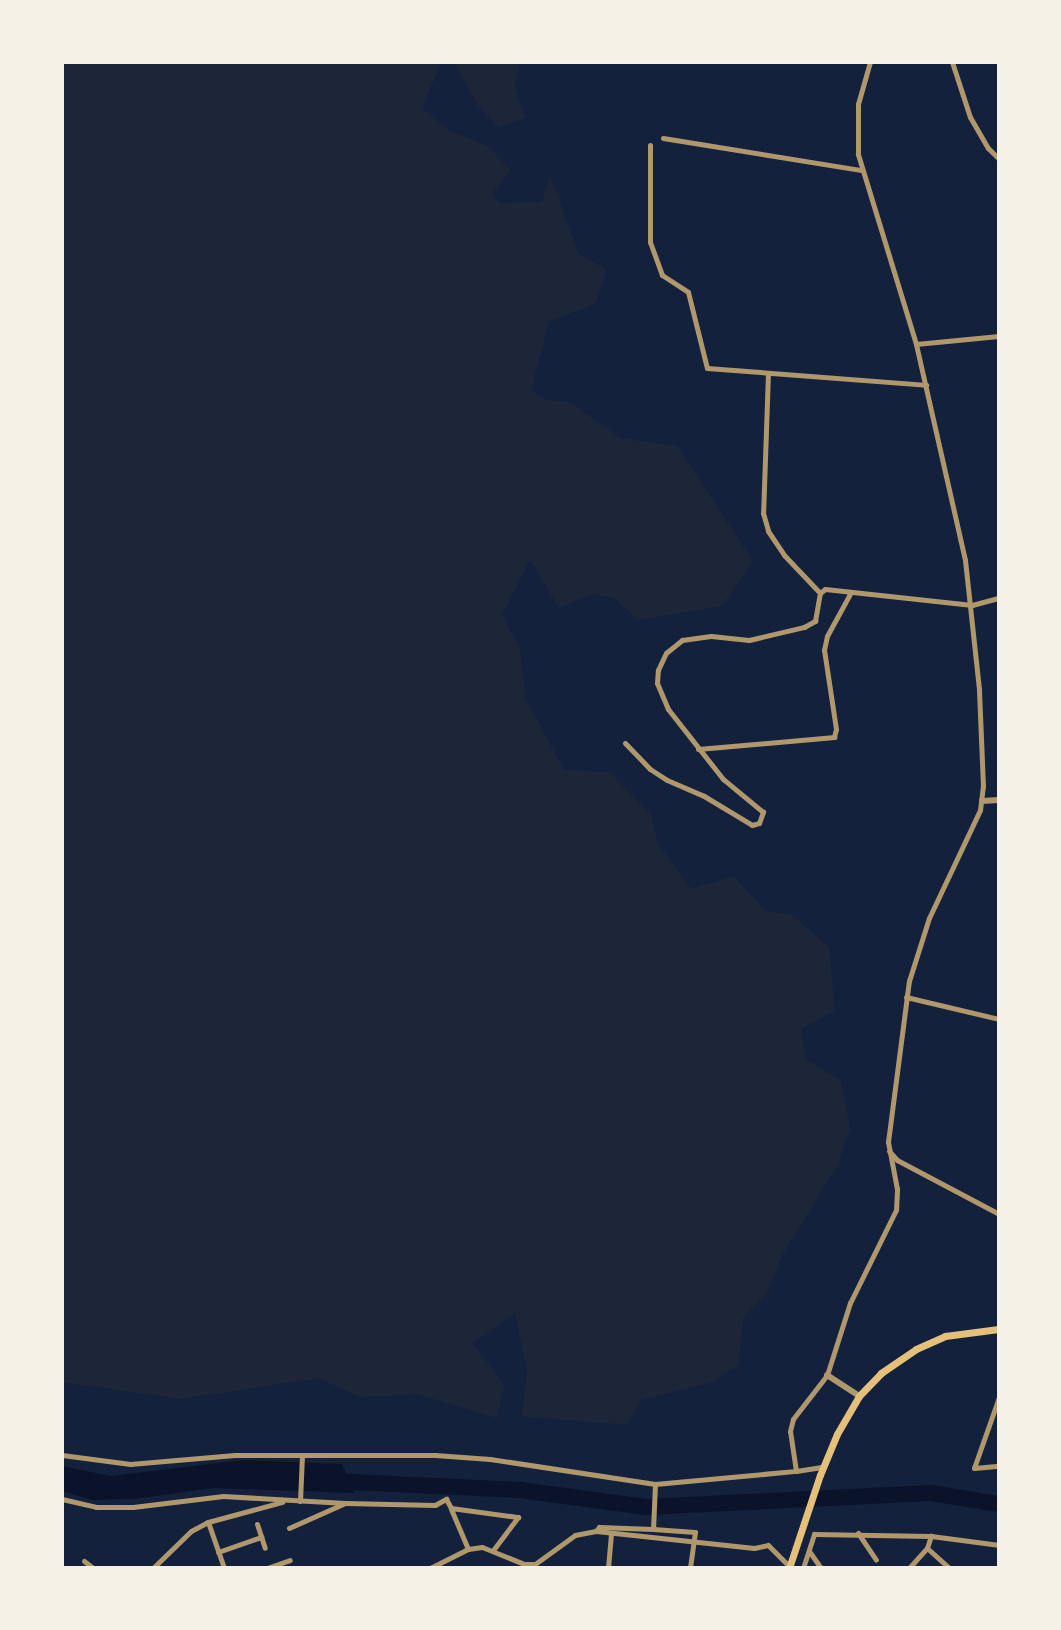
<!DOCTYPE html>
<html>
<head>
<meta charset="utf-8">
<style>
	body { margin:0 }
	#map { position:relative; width:1061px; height:1630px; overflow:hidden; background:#14213d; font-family:Poppins,sans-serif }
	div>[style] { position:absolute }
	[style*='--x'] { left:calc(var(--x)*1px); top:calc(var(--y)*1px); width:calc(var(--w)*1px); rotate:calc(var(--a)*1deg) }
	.green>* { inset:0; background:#1d2539 }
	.water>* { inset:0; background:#0b132b }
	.river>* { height:16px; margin:-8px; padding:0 8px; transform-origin:8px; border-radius:8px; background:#0b132b }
	.minor>* { height:5px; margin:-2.5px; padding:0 2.5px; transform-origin:2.5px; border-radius:2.5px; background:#b1986c }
	.tertiary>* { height:6px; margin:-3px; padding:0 3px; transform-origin:3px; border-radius:3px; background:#b1986c }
	.secondary>* { height:7px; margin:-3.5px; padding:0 3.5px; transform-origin:3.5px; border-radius:3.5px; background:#e5c07b }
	span { translate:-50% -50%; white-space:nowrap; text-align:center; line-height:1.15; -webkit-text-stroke:6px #f6f1e7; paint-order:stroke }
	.frame { position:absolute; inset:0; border:64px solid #f6f1e7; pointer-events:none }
</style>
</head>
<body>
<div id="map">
	<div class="green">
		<i style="clip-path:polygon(62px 62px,451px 62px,440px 65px,422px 108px,449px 130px,488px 146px,511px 170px,492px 194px,499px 203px,542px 202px,550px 175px,578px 253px,607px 270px,596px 303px,549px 322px,531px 390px,547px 400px,570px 402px,620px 438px,677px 446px,753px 561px,722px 606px,638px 620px,613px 597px,592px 594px,559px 608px,530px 560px,502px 615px,520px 649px,526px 699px,564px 770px,610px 772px,651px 815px,658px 844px,691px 889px,734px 876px,766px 911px,792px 915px,829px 947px,835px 1011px,801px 1029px,806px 1059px,841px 1081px,850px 1128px,837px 1166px,781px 1257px,767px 1294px,743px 1318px,738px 1365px,713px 1382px,641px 1400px,627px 1425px,522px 1416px,527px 1372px,515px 1313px,473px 1343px,504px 1384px,497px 1418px,417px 1394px,360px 1397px,318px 1378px,181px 1399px,62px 1382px)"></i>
		<i style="clip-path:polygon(453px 62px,520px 62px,515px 86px,525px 118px,499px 127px,478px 105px)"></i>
	</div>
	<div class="water">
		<i style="clip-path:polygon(243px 1460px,342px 1464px,355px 1493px,213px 1488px,134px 1499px,92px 1500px,62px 1491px,62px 1466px,111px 1476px)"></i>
	</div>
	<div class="river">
		<i style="--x:330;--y:1481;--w:190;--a:2.7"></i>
		<i style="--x:520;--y:1490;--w:127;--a:7.7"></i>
		<i style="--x:646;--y:1507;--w:285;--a:-2.8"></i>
		<i style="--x:931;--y:1493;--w:69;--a:9.2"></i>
	</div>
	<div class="minor">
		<i style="--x:952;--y:62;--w:58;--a:71.9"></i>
		<i style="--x:970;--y:117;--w:36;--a:60"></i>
		<i style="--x:988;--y:148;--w:16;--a:45"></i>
		<i style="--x:663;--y:138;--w:201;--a:9.2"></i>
		<i style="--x:650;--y:145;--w:97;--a:90"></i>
		<i style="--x:650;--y:242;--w:35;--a:70"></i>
		<i style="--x:662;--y:275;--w:31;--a:33"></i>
		<i style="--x:688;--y:292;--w:78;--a:76"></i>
		<i style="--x:707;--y:368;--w:220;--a:4.4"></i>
		<i style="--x:916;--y:344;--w:83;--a:-5.5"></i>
		<i style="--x:768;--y:373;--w:140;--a:92"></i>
		<i style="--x:763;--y:513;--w:19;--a:74"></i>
		<i style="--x:768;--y:531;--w:29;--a:56"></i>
		<i style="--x:784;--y:555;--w:52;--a:46.5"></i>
		<i style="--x:820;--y:593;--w:6;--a:-39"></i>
		<i style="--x:825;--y:589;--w:148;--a:6.2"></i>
		<i style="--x:972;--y:605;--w:28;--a:-15"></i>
		<i style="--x:625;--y:743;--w:36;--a:46"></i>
		<i style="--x:650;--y:769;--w:20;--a:33"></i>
		<i style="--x:667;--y:780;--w:40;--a:23.4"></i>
		<i style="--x:704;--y:796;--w:56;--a:31.1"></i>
		<i style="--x:752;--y:825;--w:7;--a:-16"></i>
		<i style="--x:759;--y:823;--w:12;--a:-70"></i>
		<i style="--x:763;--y:812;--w:52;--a:-140.5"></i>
		<i style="--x:723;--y:779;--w:89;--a:-128.2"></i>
		<i style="--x:668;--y:709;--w:28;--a:-113"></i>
		<i style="--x:657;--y:683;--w:13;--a:-86"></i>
		<i style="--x:658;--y:670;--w:19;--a:-65"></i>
		<i style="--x:666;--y:653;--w:21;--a:-39"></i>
		<i style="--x:682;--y:640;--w:29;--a:-8"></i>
		<i style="--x:711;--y:636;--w:38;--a:6"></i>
		<i style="--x:749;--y:640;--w:57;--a:-13.3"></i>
		<i style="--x:804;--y:627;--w:13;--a:-29"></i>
		<i style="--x:815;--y:621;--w:28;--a:-80"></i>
		<i style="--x:698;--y:749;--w:137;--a:-5"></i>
		<i style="--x:834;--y:737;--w:8;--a:-76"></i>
		<i style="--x:836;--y:729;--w:80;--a:-98.6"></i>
		<i style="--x:824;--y:650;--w:14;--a:-78"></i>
		<i style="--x:827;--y:636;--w:50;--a:-61.4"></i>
		<i style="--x:906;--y:997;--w:96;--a:13.3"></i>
		<i style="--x:889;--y:1151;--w:12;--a:48"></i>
		<i style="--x:897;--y:1160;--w:115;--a:27.9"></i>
		<i style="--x:999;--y:1397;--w:75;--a:109.4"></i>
		<i style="--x:974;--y:1468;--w:25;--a:-5"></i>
		<i style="--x:62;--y:1455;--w:69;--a:7.5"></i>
		<i style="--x:130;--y:1464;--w:105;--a:-4.9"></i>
		<i style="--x:235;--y:1455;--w:200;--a:0"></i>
		<i style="--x:435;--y:1455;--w:55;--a:4.2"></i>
		<i style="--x:490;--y:1459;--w:167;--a:8.6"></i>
		<i style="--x:655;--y:1484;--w:142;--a:-5.3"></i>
		<i style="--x:796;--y:1471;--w:40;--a:-98.5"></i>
		<i style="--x:790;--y:1431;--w:12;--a:-76"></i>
		<i style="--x:793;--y:1419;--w:56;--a:-52.3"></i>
		<i style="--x:827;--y:1375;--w:76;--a:-72.3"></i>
		<i style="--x:850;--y:1303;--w:104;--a:-63.7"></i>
		<i style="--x:896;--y:1210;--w:21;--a:-87"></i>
		<i style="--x:897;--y:1189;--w:48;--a:-100.8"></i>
		<i style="--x:888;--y:1142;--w:162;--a:-82.6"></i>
		<i style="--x:909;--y:981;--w:66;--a:-72.4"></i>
		<i style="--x:929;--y:918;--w:119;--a:-64.7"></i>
		<i style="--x:980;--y:810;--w:24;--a:-83"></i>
		<i style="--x:983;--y:786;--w:97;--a:-92.4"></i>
		<i style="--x:979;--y:689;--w:130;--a:-96.2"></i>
		<i style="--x:965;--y:560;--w:221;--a:-102.8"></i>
		<i style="--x:916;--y:344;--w:199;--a:-107"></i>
		<i style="--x:858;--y:154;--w:50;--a:-90"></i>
		<i style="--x:858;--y:104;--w:44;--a:-74.1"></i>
		<i style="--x:796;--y:1471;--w:26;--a:-9"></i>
		<i style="--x:655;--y:1484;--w:45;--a:92.5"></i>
		<i style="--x:653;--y:1529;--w:42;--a:4.1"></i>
		<i style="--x:695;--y:1532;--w:36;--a:98"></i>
		<i style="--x:62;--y:1499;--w:35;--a:13"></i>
		<i style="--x:96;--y:1507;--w:37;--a:0"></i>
		<i style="--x:133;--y:1507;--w:91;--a:-7"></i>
		<i style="--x:223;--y:1496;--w:122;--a:3.3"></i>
		<i style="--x:345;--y:1503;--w:90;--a:1.3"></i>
		<i style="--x:435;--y:1505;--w:13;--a:-29"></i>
		<i style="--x:446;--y:1499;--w:10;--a:61"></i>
		<i style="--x:451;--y:1508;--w:68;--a:7.7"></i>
		<i style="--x:518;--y:1517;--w:40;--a:127"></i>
		<i style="--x:300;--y:1501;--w:45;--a:-87.5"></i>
		<i style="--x:451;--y:1509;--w:43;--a:67"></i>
		<i style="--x:208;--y:1522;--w:49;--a:70.8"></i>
		<i style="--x:257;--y:1524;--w:25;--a:72"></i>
		<i style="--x:289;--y:1528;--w:59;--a:-24"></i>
		<i style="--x:596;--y:1531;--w:5;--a:-53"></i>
		<i style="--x:599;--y:1527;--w:54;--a:2.1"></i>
		<i style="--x:858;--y:1533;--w:32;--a:56"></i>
		<i style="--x:927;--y:1548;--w:30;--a:42"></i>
		<i style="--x:809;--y:1551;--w:21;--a:55"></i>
		<i style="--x:218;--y:1552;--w:46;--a:-19.2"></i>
		<i style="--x:84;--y:1561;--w:11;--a:38"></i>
		<i style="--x:153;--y:1568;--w:53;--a:-44.2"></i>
		<i style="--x:191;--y:1531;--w:19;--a:-28"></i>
		<i style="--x:208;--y:1522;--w:77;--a:-15.1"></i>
		<i style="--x:267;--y:1568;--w:24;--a:-19"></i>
		<i style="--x:430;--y:1568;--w:42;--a:-26.6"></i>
		<i style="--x:468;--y:1549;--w:14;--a:-8"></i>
		<i style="--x:482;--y:1547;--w:45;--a:22"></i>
		<i style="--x:524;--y:1564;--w:11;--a:0"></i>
		<i style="--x:535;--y:1564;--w:49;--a:-35.9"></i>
		<i style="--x:575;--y:1535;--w:21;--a:-11"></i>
		<i style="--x:596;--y:1531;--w:159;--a:6.1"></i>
		<i style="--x:754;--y:1548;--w:14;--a:-12"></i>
		<i style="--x:768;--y:1545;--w:30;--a:45"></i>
		<i style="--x:608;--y:1568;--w:35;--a:-85"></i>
		<i style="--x:803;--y:1568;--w:36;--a:-72"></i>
		<i style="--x:814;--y:1534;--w:117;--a:1"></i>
		<i style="--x:931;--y:1536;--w:69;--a:7.5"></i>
		<i style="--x:909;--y:1568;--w:27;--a:-48"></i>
		<i style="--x:927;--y:1548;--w:13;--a:-72"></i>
	</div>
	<div class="tertiary">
		<i style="--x:982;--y:801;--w:17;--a:-3"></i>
		<i style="--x:827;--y:1375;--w:38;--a:33"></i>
	</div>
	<div class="secondary">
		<i style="--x:789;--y:1568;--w:98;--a:-71.6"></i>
		<i style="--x:820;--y:1475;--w:44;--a:-67.5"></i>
		<i style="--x:837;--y:1434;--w:44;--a:-59.9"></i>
		<i style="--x:859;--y:1396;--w:32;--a:-46"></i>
		<i style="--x:881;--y:1373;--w:42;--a:-34.4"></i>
		<i style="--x:916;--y:1349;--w:32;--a:-24"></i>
		<i style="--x:945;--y:1336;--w:54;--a:-7.4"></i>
	</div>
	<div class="frame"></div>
</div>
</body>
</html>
